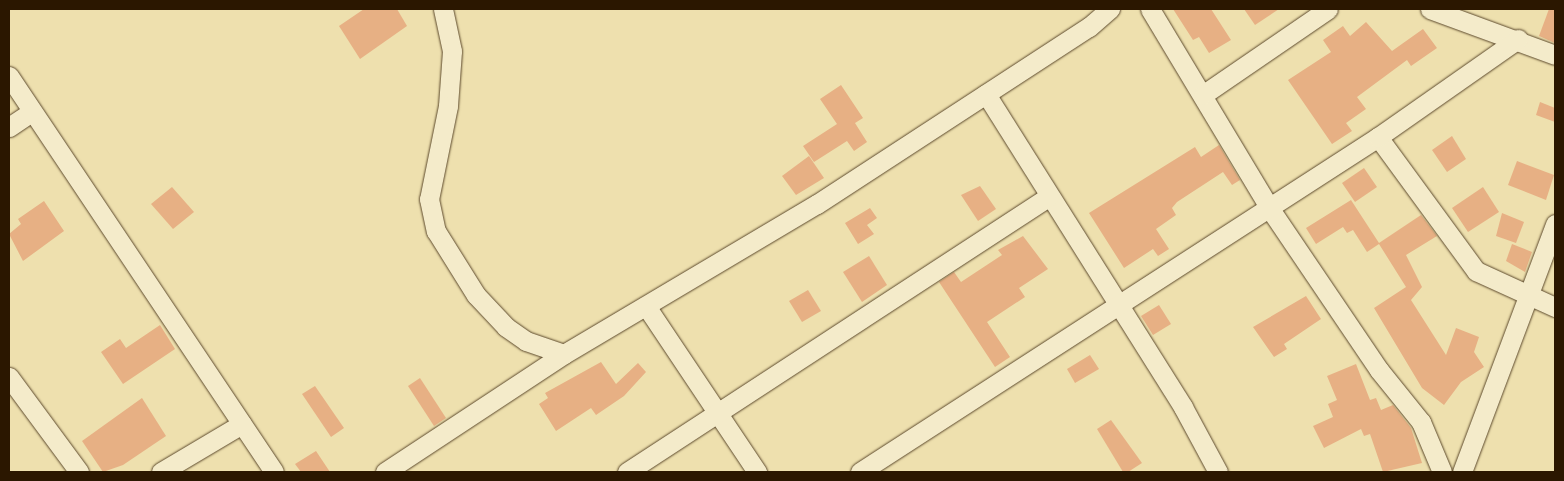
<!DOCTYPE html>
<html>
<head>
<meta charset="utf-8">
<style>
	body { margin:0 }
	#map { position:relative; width:1564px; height:481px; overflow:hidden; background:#eee0ae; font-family:"Gentium Book Plus",serif }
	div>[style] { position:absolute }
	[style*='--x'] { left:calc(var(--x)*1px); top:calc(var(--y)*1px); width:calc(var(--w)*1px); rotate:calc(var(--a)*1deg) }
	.building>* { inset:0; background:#e7b084 }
	.roads { filter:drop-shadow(0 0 1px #5c492c) drop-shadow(0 0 1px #5c492c) }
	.minor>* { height:19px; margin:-9.5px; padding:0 9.5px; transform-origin:9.5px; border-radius:9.5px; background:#f4ebca }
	span { translate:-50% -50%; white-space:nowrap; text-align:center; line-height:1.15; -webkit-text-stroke:5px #f4ebca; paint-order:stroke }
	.frame { position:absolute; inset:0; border:10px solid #2b1700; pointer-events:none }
</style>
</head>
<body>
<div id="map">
	<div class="building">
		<i style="clip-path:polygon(364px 9px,397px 9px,407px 26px,360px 59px,339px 26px)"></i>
		<i style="clip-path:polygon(1173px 9px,1211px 9px,1231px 40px,1209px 53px,1199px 37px,1193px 40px)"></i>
		<i style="clip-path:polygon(1244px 9px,1279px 9px,1255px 25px)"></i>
		<i style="clip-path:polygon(1549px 9px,1555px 9px,1555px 43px,1539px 36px)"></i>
		<i style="clip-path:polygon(1366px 22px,1392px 51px,1423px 29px,1437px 48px,1411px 66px,1407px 60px,1357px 97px,1366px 109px,1346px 123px,1352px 131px,1332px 144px,1288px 80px,1331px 52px,1323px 40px,1343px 26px,1350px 36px)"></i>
		<i style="clip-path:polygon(841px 85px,863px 118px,855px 123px,867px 142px,854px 151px,847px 141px,814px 162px,803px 146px,837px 124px,820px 99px)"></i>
		<i style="clip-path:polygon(1540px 102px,1555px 108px,1555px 122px,1536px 115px)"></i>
		<i style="clip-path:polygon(1452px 136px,1466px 159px,1447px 172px,1432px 150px)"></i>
		<i style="clip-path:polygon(1219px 145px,1240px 180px,1232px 185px,1223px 172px,1177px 202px,1172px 208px,1176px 215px,1156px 229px,1169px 249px,1158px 256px,1153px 249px,1124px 268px,1089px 213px,1195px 147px,1201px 157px)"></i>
		<i style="clip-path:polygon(809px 156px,824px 178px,796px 195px,782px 176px)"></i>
		<i style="clip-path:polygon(1517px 161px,1554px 175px,1546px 200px,1508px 185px)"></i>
		<i style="clip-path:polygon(1364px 168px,1377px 187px,1355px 202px,1342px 183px)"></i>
		<i style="clip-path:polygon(980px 186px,996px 209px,978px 221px,961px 195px)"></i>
		<i style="clip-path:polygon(172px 187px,194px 212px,173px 229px,151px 204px)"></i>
		<i style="clip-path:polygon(1483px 187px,1499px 212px,1468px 232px,1452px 208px)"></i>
		<i style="clip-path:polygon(1351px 200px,1379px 243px,1421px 215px,1437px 236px,1406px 255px,1422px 287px,1411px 300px,1446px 355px,1456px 328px,1479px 337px,1474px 352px,1484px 367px,1461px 382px,1444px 405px,1422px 388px,1374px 308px,1406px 287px,1379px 244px,1367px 252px,1353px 230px,1347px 233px,1343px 227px,1316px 244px,1306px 228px)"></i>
		<i style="clip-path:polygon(44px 201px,64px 231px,23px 261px,9px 234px,21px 224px,18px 219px)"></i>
		<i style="clip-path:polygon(870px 208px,877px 218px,867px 225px,874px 234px,858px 244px,845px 223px)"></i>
		<i style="clip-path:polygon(1502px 213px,1524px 222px,1516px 243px,1496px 236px)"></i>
		<i style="clip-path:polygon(1023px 236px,1048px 269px,1019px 288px,1025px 297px,987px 322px,1010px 357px,995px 367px,939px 282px,954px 272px,961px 282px,1002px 255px,998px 250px)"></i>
		<i style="clip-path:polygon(1512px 244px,1532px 252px,1525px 272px,1506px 261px)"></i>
		<i style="clip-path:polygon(869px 256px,887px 285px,862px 302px,843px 272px)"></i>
		<i style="clip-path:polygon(808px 290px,821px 311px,802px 322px,789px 301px)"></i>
		<i style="clip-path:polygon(1306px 296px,1321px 319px,1284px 344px,1287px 349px,1274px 357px,1253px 327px)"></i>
		<i style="clip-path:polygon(1159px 305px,1171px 324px,1153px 335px,1141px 316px)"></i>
		<i style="clip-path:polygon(160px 325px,175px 349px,123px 384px,101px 352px,120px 339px,126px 348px)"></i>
		<i style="clip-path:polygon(1090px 355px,1099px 369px,1075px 383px,1067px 369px)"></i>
		<i style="clip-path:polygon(601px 362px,616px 384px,638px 363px,646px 372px,624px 396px,596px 415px,591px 408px,556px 431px,539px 404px,548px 398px,545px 393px)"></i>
		<i style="clip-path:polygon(1356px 364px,1370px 400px,1376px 398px,1381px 410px,1393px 405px,1411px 428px,1422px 463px,1383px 472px,1370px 434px,1364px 436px,1361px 429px,1324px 448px,1313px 426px,1333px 417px,1328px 404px,1337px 400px,1327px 376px)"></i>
		<i style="clip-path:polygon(420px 378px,446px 418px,434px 426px,408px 386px)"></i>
		<i style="clip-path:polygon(315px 386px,344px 428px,331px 437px,302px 394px)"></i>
		<i style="clip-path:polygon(142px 398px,166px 436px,123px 465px,103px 472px,82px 441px)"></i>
		<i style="clip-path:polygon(1111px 420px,1142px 463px,1128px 472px,1123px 472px,1097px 429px)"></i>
		<i style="clip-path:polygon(316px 451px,330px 472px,301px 472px,295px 464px)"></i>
	</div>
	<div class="roads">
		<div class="minor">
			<i style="--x:443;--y:9;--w:43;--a:77.9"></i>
			<i style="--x:452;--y:51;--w:55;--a:94.2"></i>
			<i style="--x:448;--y:106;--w:95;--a:101.5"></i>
			<i style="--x:429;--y:199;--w:33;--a:78"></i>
			<i style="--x:436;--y:231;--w:75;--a:58"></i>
			<i style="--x:476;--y:295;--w:44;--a:46.8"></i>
			<i style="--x:506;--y:327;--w:24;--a:35"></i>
			<i style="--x:526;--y:341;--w:40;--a:18.9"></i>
			<i style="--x:1150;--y:9;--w:233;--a:59"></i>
			<i style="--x:1270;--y:209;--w:194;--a:55.9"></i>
			<i style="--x:1379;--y:370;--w:67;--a:51.1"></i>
			<i style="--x:1421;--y:422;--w:54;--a:67.2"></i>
			<i style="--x:1430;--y:9;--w:133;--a:20.2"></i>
			<i style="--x:9;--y:76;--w:476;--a:56.2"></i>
			<i style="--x:986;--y:94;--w:370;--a:57.8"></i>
			<i style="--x:1183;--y:407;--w:74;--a:61.7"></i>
			<i style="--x:1204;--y:94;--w:150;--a:-34.4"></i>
			<i style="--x:9;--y:127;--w:25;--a:-34"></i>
			<i style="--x:1378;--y:137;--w:166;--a:53.8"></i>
			<i style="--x:1476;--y:271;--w:87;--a:24.5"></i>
			<i style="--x:646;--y:306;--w:200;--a:56.2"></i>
			<i style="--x:9;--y:377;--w:118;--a:53.6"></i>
			<i style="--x:161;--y:472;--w:94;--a:-30.7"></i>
			<i style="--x:385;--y:472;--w:214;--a:-33.4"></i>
			<i style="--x:564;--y:354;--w:294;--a:-30.7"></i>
			<i style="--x:817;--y:204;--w:325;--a:-33.1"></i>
			<i style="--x:1089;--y:27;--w:28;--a:-41"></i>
			<i style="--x:627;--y:472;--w:503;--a:-33.15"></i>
			<i style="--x:860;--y:472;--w:617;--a:-32.89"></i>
			<i style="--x:1378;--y:137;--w:171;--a:-35"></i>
			<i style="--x:1462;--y:472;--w:265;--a:-69.4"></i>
		</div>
	</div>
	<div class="frame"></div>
</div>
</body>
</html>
